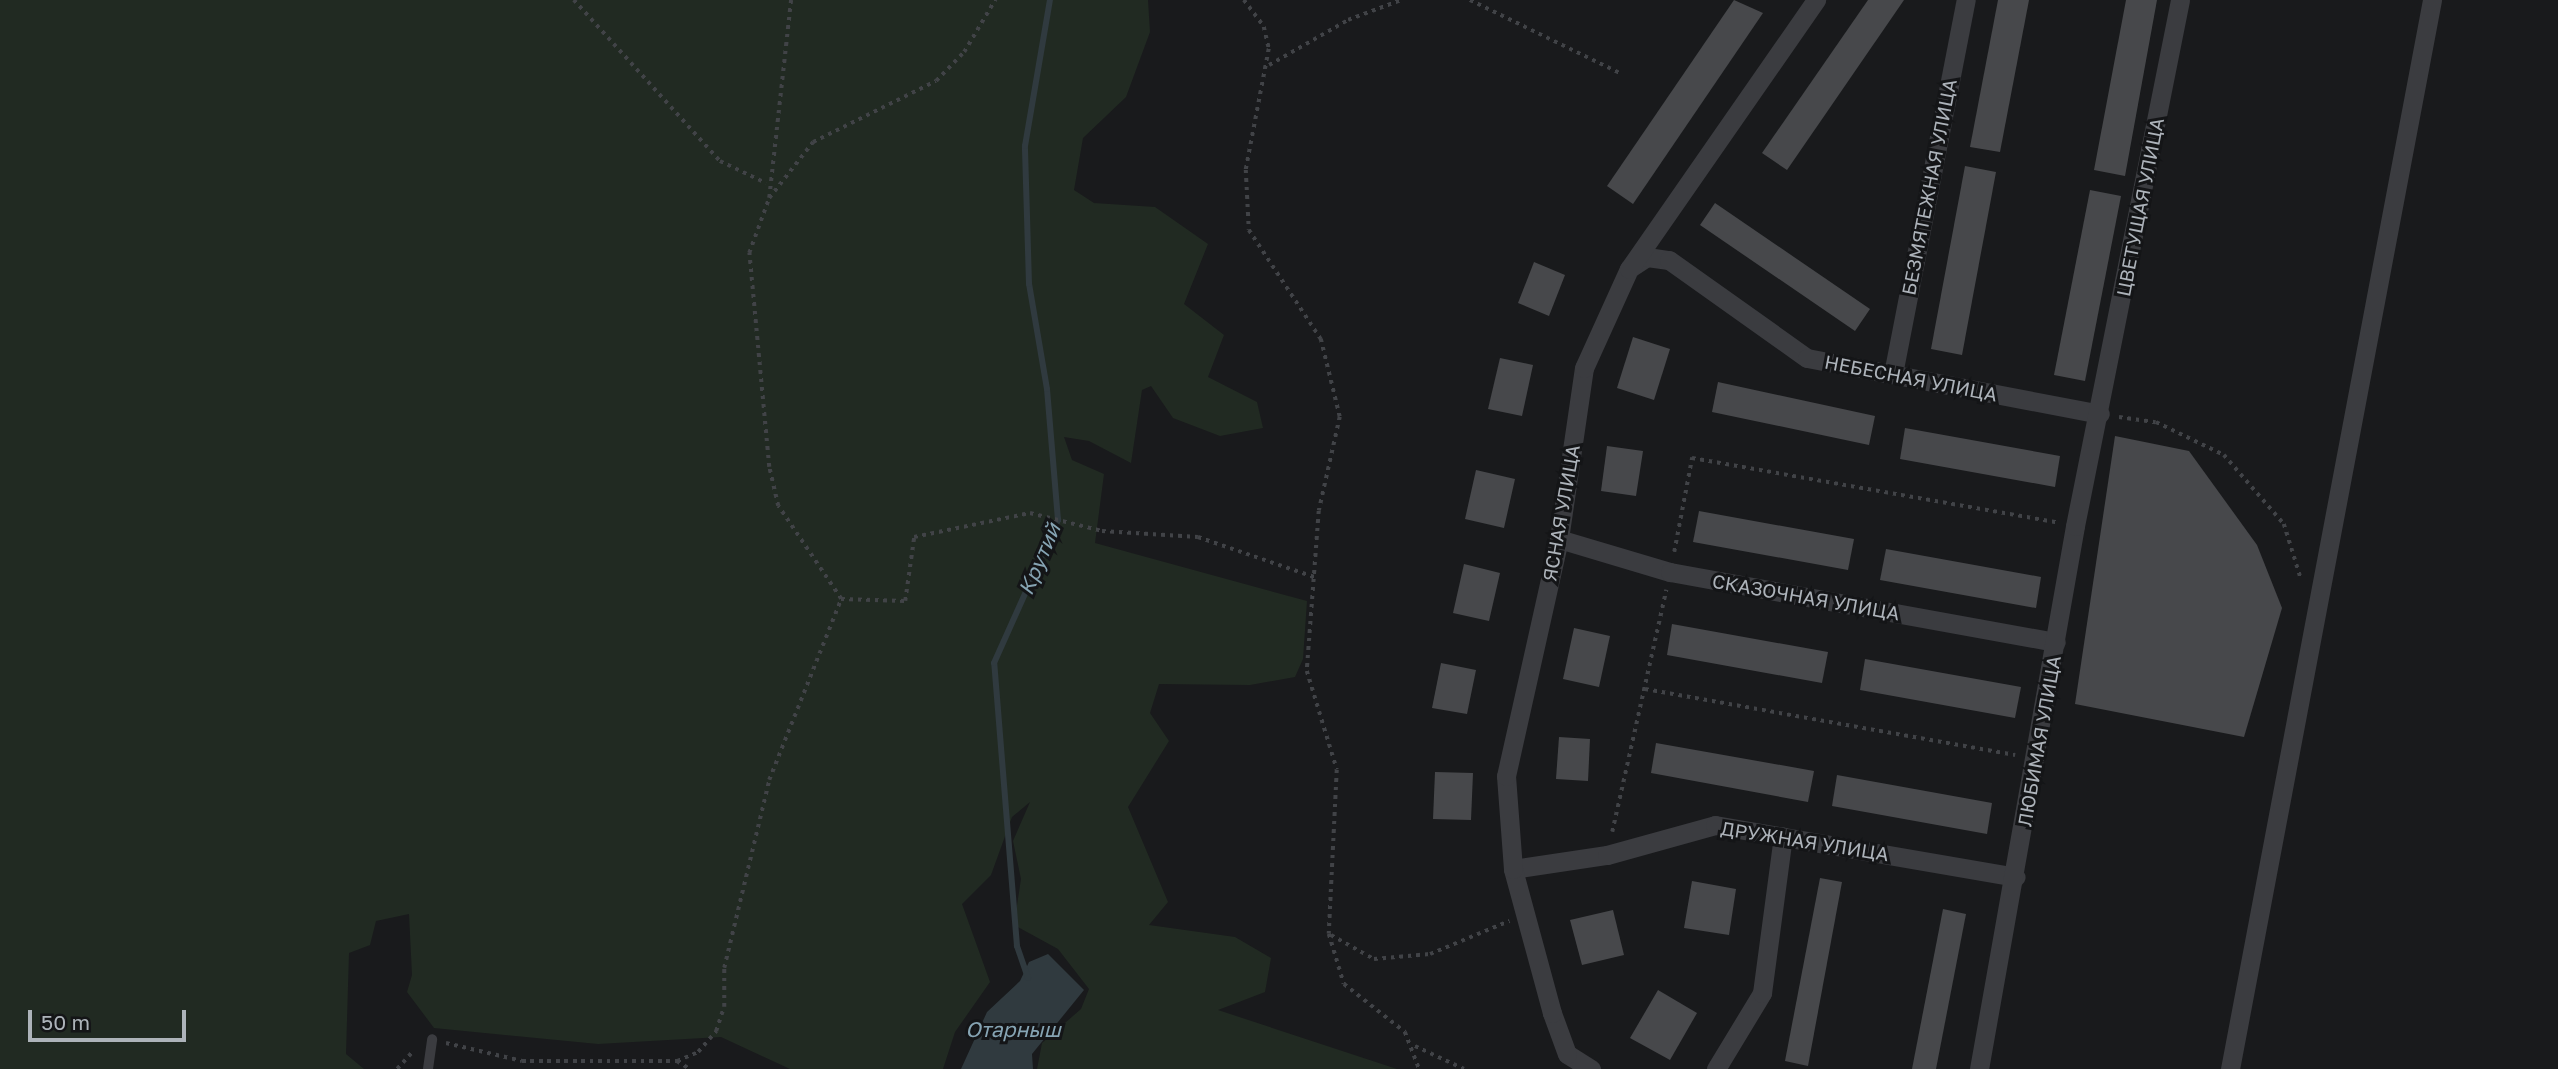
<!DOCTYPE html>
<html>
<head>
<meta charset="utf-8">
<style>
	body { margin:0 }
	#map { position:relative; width:2558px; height:1069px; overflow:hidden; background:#191a1c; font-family:"Golos Text",sans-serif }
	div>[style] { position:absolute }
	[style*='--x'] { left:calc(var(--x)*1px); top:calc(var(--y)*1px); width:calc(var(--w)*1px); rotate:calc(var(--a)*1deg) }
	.green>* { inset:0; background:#212a22 }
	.water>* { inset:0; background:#303a3f }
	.stream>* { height:6px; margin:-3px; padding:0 3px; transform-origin:3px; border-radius:3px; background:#303a3f }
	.building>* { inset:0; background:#47484b }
	.path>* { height:3.5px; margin-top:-1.75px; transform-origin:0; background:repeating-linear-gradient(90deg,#414347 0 3.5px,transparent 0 8.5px) }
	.lane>* { height:10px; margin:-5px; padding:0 5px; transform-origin:5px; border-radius:5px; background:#3b3c40 }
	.street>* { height:19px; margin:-9.5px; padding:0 9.5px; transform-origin:9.5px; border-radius:9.5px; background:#3b3c40 }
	span { translate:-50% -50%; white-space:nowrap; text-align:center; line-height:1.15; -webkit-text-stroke:6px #141517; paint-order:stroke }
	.street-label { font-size:19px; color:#adb3ba }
	.water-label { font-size:21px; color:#86a4b3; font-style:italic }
	.scale { position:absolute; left:28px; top:1010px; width:158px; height:32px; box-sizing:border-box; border:4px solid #adb3ba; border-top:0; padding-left:9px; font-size:21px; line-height:24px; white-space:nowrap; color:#adb3ba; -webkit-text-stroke:5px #141517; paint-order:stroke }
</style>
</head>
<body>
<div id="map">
	<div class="green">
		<i style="clip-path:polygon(0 0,1148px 0,1150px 32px,1126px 97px,1083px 138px,1074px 190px,1094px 203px,1155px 207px,1208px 244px,1184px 304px,1224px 335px,1208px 377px,1257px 402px,1263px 428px,1220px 436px,1173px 418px,1151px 386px,1142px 390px,1131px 463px,1089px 441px,1064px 437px,1072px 460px,1104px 474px,1095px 543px,1307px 601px,1303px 659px,1295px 677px,1250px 685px,1159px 684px,1150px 713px,1169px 741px,1128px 807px,1168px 902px,1149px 925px,1235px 937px,1271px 958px,1265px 992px,1218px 1010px,1397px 1069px,1037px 1069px,1042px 1043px,1081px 1009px,1089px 989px,1058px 949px,1014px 925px,1021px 879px,1013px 841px,1030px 802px,1012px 817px,991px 875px,962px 904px,990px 982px,955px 1032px,943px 1069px,790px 1069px,721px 1037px,598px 1044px,434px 1028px,407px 992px,412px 975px,409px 914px,376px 921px,370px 945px,349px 953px,346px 1054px,364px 1069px,0 1069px)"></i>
	</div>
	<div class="water">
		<i style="clip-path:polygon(1048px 954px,1084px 990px,1032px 1054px,1033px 1069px,961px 1069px,987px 1012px,1020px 981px,1029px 962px)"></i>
	</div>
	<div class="stream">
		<i style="--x:1028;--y:978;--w:34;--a:-109"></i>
		<i style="--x:1017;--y:946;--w:284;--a:-94.6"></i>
		<i style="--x:994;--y:663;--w:157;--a:-65.9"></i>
		<i style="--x:1058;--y:520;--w:131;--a:-94.8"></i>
		<i style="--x:1047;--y:389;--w:107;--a:-99.7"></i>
		<i style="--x:1029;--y:284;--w:138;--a:-91.7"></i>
		<i style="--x:1025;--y:146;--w:148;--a:-80.3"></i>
	</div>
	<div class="building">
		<i style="clip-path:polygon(1734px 0,1763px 13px,1633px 204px,1607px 186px)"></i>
		<i style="clip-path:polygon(1868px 0,1904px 0,1787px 170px,1762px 153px)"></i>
		<i style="clip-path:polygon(1998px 0,2029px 0,2000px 152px,1970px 147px)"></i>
		<i style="clip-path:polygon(2126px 0,2157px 0,2125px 176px,2094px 170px)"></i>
		<i style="clip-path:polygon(1965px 166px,1996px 172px,1962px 355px,1931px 349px)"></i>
		<i style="clip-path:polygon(2090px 190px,2121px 196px,2085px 381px,2054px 375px)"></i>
		<i style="clip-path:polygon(1715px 203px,1870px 309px,1855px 331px,1700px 225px)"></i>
		<i style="clip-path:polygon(1534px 262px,1565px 275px,1549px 316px,1518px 303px)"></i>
		<i style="clip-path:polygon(1633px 337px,1670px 349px,1654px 400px,1617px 388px)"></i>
		<i style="clip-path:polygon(1500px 358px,1533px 365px,1522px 416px,1488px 409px)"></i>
		<i style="clip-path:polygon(1718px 382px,1875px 416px,1869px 445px,1712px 412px)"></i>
		<i style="clip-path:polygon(1905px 428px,2060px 456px,2055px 487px,1900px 459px)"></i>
		<i style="clip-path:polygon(2115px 436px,2189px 451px,2257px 545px,2282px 608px,2244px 737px,2075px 704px)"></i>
		<i style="clip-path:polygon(1607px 446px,1643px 451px,1636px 496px,1601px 491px)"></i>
		<i style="clip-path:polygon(1476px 470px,1515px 479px,1504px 528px,1465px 519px)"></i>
		<i style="clip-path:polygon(1699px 511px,1854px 539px,1848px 570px,1693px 542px)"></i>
		<i style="clip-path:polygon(1886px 549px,2041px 577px,2036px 608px,1880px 580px)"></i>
		<i style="clip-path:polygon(1464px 564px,1500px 573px,1489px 621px,1453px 613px)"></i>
		<i style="clip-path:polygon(1672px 624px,1828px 652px,1822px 683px,1667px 655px)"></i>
		<i style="clip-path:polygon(1574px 628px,1610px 636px,1599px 687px,1563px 679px)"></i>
		<i style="clip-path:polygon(1865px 659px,2021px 687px,2015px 718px,1860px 690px)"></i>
		<i style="clip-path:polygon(1441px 663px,1476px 670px,1467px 714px,1432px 708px)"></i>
		<i style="clip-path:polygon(1559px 737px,1590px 739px,1588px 781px,1556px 779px)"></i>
		<i style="clip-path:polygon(1656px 743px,1814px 771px,1808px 802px,1651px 773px)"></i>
		<i style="clip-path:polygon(1435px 772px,1473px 773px,1471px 820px,1433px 819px)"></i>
		<i style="clip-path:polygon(1837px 775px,1992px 803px,1987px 834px,1832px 806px)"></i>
		<i style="clip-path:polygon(1820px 878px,1842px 882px,1808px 1066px,1785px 1061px)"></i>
		<i style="clip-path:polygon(1692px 881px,1736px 889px,1729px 935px,1684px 928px)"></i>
		<i style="clip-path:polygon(1943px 909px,1966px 914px,1936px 1069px,1912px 1069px)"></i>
		<i style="clip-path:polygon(1613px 910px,1624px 955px,1582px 965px,1570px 920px)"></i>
		<i style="clip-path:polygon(1658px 990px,1697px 1013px,1670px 1060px,1630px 1038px)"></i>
	</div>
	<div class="path">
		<i style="--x:574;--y:0;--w:217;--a:47.8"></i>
		<i style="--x:720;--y:161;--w:51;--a:25.6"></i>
		<i style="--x:1244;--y:0;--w:34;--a:53"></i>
		<i style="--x:1264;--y:27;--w:23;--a:77"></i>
		<i style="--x:1269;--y:49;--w:123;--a:100.8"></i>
		<i style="--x:1246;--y:170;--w:60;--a:87.1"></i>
		<i style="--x:1249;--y:230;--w:131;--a:56.6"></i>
		<i style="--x:1321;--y:339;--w:80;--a:76.3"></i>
		<i style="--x:1340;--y:417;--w:96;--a:102.6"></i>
		<i style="--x:1319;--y:511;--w:160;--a:94.3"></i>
		<i style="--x:1307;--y:671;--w:103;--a:73.1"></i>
		<i style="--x:1337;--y:770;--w:164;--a:92.8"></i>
		<i style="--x:1329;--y:934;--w:52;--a:73.3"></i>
		<i style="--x:1344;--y:984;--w:78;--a:38.2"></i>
		<i style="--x:1405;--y:1032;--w:40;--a:69"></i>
		<i style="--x:1470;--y:0;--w:169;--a:26"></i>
		<i style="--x:1269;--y:65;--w:91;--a:-29.7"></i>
		<i style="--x:1348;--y:20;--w:57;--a:-20.7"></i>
		<i style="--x:769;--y:198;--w:199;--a:-83.7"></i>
		<i style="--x:2119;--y:417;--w:37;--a:8"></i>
		<i style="--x:2156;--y:422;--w:76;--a:25.9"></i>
		<i style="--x:2224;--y:455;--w:91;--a:49"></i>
		<i style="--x:2284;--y:524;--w:58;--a:72.8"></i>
		<i style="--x:1674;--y:552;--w:96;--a:-79.2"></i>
		<i style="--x:1692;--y:458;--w:370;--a:10"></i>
		<i style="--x:841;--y:599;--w:64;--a:1.8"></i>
		<i style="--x:905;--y:601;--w:65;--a:-82"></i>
		<i style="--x:914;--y:537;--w:118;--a:-11.7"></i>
		<i style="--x:1030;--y:513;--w:74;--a:14"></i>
		<i style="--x:1102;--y:531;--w:96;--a:3.6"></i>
		<i style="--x:1198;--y:537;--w:126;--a:19"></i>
		<i style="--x:1645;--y:689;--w:376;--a:10.1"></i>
		<i style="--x:1612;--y:832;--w:248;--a:-77.4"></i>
		<i style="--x:1331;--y:935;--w:49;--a:29.2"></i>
		<i style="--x:1374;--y:959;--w:56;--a:-5.1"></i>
		<i style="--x:1430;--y:954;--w:86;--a:-22.7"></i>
		<i style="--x:446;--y:1043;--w:78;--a:13.3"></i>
		<i style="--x:522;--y:1061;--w:155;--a:0"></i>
		<i style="--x:677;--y:1061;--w:23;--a:-23"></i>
		<i style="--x:698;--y:1052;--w:28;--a:-49"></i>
		<i style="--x:716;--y:1031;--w:25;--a:-72"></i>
		<i style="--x:724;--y:1007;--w:39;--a:-90"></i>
		<i style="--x:724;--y:968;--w:193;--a:-76.5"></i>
		<i style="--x:769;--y:780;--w:195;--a:-68.3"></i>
		<i style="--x:841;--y:599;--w:112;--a:-124.1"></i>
		<i style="--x:778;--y:506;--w:40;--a:-103"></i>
		<i style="--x:769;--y:467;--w:215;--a:-95.3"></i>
		<i style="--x:749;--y:253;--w:59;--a:-70"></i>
		<i style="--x:769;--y:198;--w:71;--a:-51.8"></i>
		<i style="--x:813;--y:142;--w:137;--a:-26.4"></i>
		<i style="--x:936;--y:81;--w:40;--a:-46"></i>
		<i style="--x:964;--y:52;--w:61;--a:-59.2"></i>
		<i style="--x:1415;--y:1046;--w:54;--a:25.1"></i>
		<i style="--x:677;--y:1061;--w:15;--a:32"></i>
		<i style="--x:397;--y:1069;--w:25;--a:-48"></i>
	</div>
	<div class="lane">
		<i style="--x:428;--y:1069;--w:30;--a:-82"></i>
	</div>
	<div class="street">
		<i style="--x:1630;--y:268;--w:20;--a:-33"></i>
		<i style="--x:1647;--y:257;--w:22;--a:8"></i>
		<i style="--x:1669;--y:260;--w:169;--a:35.4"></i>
		<i style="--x:1807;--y:358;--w:298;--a:10.8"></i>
		<i style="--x:1893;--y:374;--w:381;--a:-79"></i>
		<i style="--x:1559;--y:539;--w:116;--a:16.6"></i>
		<i style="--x:1670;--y:572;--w:392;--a:10.3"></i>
		<i style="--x:1513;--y:869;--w:95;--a:-8.5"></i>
		<i style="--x:1607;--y:855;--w:112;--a:-15.5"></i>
		<i style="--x:1715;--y:825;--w:305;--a:9.8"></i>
		<i style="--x:1591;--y:1069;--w:28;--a:-148"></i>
		<i style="--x:1567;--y:1054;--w:44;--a:-110.1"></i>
		<i style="--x:1552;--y:1013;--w:149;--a:-105.2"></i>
		<i style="--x:1513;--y:869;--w:93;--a:-94.3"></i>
		<i style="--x:1506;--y:776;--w:243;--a:-77.4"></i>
		<i style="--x:1559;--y:539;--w:173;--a:-81.7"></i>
		<i style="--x:1584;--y:368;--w:109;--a:-65.6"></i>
		<i style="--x:1629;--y:269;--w:328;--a:-55.2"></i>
		<i style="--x:1716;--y:1069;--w:89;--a:-58.8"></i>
		<i style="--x:1762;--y:993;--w:158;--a:-82.4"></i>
		<i style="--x:1979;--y:1069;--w:551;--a:-79.97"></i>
		<i style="--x:2075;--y:526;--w:536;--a:-78.71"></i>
		<i style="--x:2230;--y:1069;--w:1088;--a:-79.3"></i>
	</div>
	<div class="street-label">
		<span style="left:1929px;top:187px;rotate:-79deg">БЕЗМЯТЕЖНАЯ УЛИЦА</span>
		<span style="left:2140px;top:207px;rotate:-79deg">ЦВЕТУЩАЯ УЛИЦА</span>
		<span style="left:1911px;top:378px;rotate:11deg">НЕБЕСНАЯ УЛИЦА</span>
		<span style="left:1561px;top:513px;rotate:-80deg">ЯСНАЯ УЛИЦА</span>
		<span style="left:1806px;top:597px;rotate:10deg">СКАЗОЧНАЯ УЛИЦА</span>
		<span style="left:2039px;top:741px;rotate:-80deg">ЛЮБИМАЯ УЛИЦА</span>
		<span style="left:1805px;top:841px;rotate:9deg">ДРУЖНАЯ УЛИЦА</span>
	</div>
	<div class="water-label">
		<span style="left:1039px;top:559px;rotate:-67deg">Крутий</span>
		<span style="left:1013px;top:1029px">Отарныш</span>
	</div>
	<div class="scale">50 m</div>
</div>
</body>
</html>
